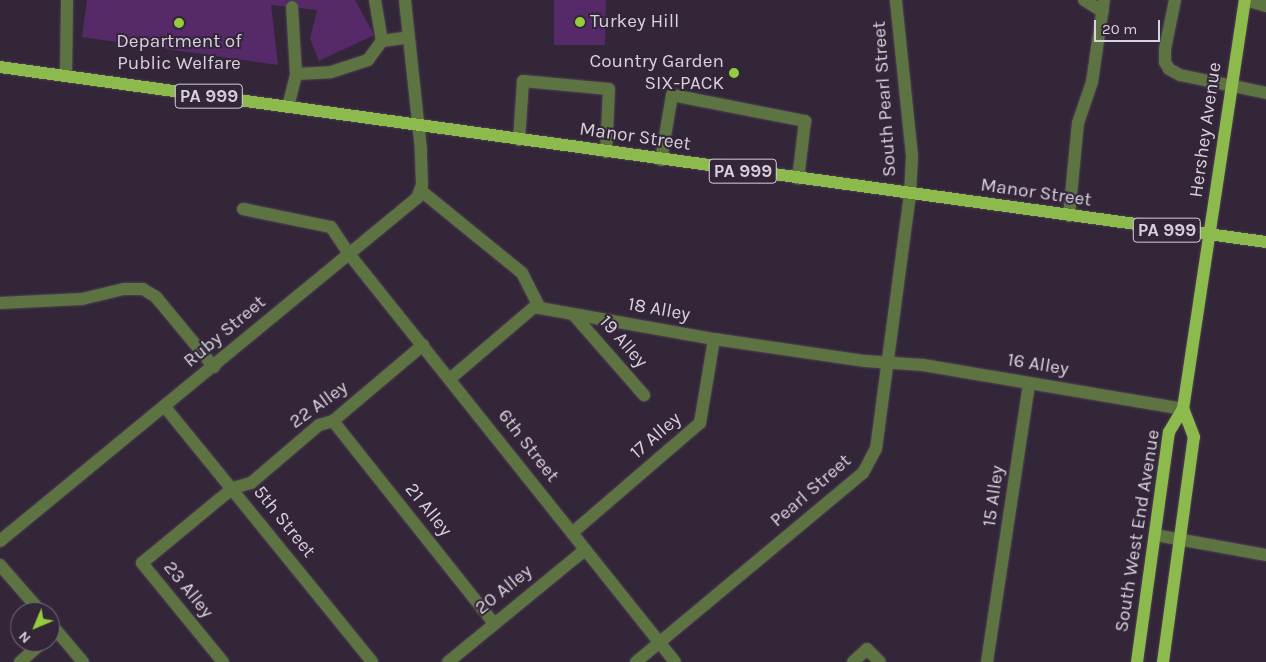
<!DOCTYPE html>
<html>
<head>
<meta charset="utf-8">
<style>
	body { margin:0 }
	#map { position:relative; width:1266px; height:662px; overflow:hidden; background:#332639; font-family:Karla,sans-serif }
	div>[style] { position:absolute }
	[style*='--x'] { left:calc(var(--x)*1px); top:calc(var(--y)*1px); width:calc(var(--w)*1px); rotate:calc(var(--a)*1deg) }
	.building>* { inset:0; background:#562a69 }
	.roads { filter:drop-shadow(0 0 1px #4e4153) drop-shadow(0 0 1px #4e4153) }
	.minor>* { height:12px; margin:-6px; padding:0 6px; transform-origin:6px; border-radius:6px; background:#5d7341 }
	.major>* { height:12px; margin:-6px; padding:0 6px; transform-origin:6px; border-radius:6px; background:#8dba4c }
	.dots>* { width:14px; height:14px; translate:-50% -50%; box-sizing:border-box; border:2px solid #332639; border-radius:50% }
	span { translate:-50% -50%; white-space:nowrap; text-align:center; line-height:1.15; -webkit-text-stroke:4px #332639; paint-order:stroke }
	.shield-label span { padding:1px 4px; background:#332639; border:1px solid; border-radius:4px; -webkit-text-stroke-width:0 }
	.shield-label { font-size:18px; color:#d9d1dd; font-weight:700 }
	.poi-label { font-size:19px; color:#d9d1dd }
	.left { translate:0 -50%; text-align:left }
	.right { translate:-100% -50%; text-align:right }
	.street-label { font-size:19px; color:#d9d1dd }
	.north { position:absolute; left:10px; top:602px; width:50px; height:50px; box-sizing:border-box; background:#332639; border:1px solid #756a7b; border-radius:50%; rotate:225deg; font-size:14px; font-weight:700; line-height:20px; text-align:center; color:#d9d1dd }
	.north::after { content:''; display:block; margin:auto; width:18px; height:22px; background:#95cc3b; clip-path:polygon(50% 0,100% 100%,50% 72%,0 100%) }
	.scale { position:absolute; left:1094px; top:20px; width:66px; height:22px; box-sizing:border-box; border:2px solid #d9d1dd; border-top:0; padding-left:6px; font-size:15px; line-height:18px; white-space:nowrap; color:#d9d1dd; -webkit-text-stroke:4px #332639; paint-order:stroke }
</style>
</head>
<body>
<div id="map">
	<div class="building">
		<i style="clip-path:polygon(87px 0,355px 0,374px 35px,319px 61px,310px 39px,317px 10px,271px 5px,278px 65px,82px 37px)"></i>
		<i style="clip-path:polygon(554px 0,606px 0,605px 45px,554px 45px)"></i>
	</div>
	<div class="roads">
		<div class="minor">
			<i style="--x:375;--y:0;--w:42;--a:80.3"></i>
			<i style="--x:1084;--y:0;--w:22;--a:32"></i>
			<i style="--x:1175;--y:0;--w:50;--a:101.5"></i>
			<i style="--x:1165;--y:49;--w:13;--a:90"></i>
			<i style="--x:1165;--y:62;--w:8;--a:60"></i>
			<i style="--x:1169;--y:69;--w:13;--a:29"></i>
			<i style="--x:1180;--y:75;--w:88;--a:11.8"></i>
			<i style="--x:1245;--y:0;--w:22;--a:16"></i>
			<i style="--x:296;--y:74;--w:35;--a:-3"></i>
			<i style="--x:331;--y:72;--w:39;--a:-18"></i>
			<i style="--x:368;--y:60;--w:24;--a:-54"></i>
			<i style="--x:382;--y:41;--w:27;--a:-8"></i>
			<i style="--x:66;--y:75;--w:75;--a:-89.2"></i>
			<i style="--x:288;--y:107;--w:34;--a:-76"></i>
			<i style="--x:296;--y:74;--w:67;--a:-93.4"></i>
			<i style="--x:519;--y:140;--w:59;--a:-86.1"></i>
			<i style="--x:523;--y:81;--w:86;--a:5.3"></i>
			<i style="--x:609;--y:89;--w:63;--a:92.7"></i>
			<i style="--x:661;--y:160;--w:66;--a:-80.4"></i>
			<i style="--x:672;--y:95;--w:136;--a:11.1"></i>
			<i style="--x:805;--y:121;--w:58;--a:96.9"></i>
			<i style="--x:420;--y:190;--w:132;--a:39.1"></i>
			<i style="--x:522;--y:273;--w:39;--a:63"></i>
			<i style="--x:243;--y:209;--w:90;--a:11.6"></i>
			<i style="--x:331;--y:227;--w:32;--a:56"></i>
			<i style="--x:349;--y:254;--w:522;--a:51.37"></i>
			<i style="--x:1069;--y:216;--w:93;--a:-84.5"></i>
			<i style="--x:1078;--y:123;--w:43;--a:-71.1"></i>
			<i style="--x:1092;--y:82;--w:83;--a:-81.7"></i>
			<i style="--x:0;--y:303;--w:82;--a:-2.8"></i>
			<i style="--x:82;--y:299;--w:43;--a:-13.4"></i>
			<i style="--x:124;--y:289;--w:19;--a:0"></i>
			<i style="--x:143;--y:289;--w:15;--a:32"></i>
			<i style="--x:156;--y:297;--w:91;--a:50.4"></i>
			<i style="--x:573;--y:314;--w:108;--a:48.8"></i>
			<i style="--x:451;--y:378;--w:109;--a:-40.5"></i>
			<i style="--x:534;--y:307;--w:183;--a:10.1"></i>
			<i style="--x:714;--y:339;--w:153;--a:8.3"></i>
			<i style="--x:865;--y:361;--w:58;--a:3.9"></i>
			<i style="--x:923;--y:365;--w:264;--a:9.6"></i>
			<i style="--x:165;--y:407;--w:328;--a:50.9"></i>
			<i style="--x:333;--y:421;--w:257;--a:51.5"></i>
			<i style="--x:572;--y:533;--w:169;--a:-40.7"></i>
			<i style="--x:700;--y:423;--w:85;--a:-80.5"></i>
			<i style="--x:1155;--y:535;--w:113;--a:10.2"></i>
			<i style="--x:0;--y:541;--w:540;--a:-39.44"></i>
			<i style="--x:417;--y:198;--w:14;--a:-69"></i>
			<i style="--x:422;--y:185;--w:35;--a:-92"></i>
			<i style="--x:421;--y:150;--w:151;--a:-96.1"></i>
			<i style="--x:0;--y:565;--w:62;--a:48.9"></i>
			<i style="--x:50;--y:623;--w:51;--a:49.8"></i>
			<i style="--x:20;--y:662;--w:30;--a:-41"></i>
			<i style="--x:223;--y:662;--w:128;--a:-129.3"></i>
			<i style="--x:142;--y:563;--w:118;--a:-39.5"></i>
			<i style="--x:233;--y:488;--w:19;--a:-16"></i>
			<i style="--x:251;--y:483;--w:89;--a:-40.5"></i>
			<i style="--x:319;--y:425;--w:15;--a:-16"></i>
			<i style="--x:333;--y:421;--w:118;--a:-40.2"></i>
			<i style="--x:448;--y:662;--w:177;--a:-39.3"></i>
			<i style="--x:636;--y:662;--w:295;--a:-39.8"></i>
			<i style="--x:863;--y:473;--w:27;--a:-62"></i>
			<i style="--x:876;--y:449;--w:256;--a:-82.4"></i>
			<i style="--x:910;--y:195;--w:39;--a:-87"></i>
			<i style="--x:912;--y:156;--w:157;--a:-95.9"></i>
			<i style="--x:853;--y:662;--w:19;--a:-43"></i>
			<i style="--x:867;--y:649;--w:18;--a:45"></i>
			<i style="--x:987;--y:662;--w:282;--a:-81.4"></i>
		</div>
		<div class="major">
			<i style="--x:0;--y:67;--w:1278;--a:7.87"></i>
			<i style="--x:1137;--y:662;--w:232;--a:-82.1"></i>
			<i style="--x:1169;--y:432;--w:27;--a:-59"></i>
			<i style="--x:1183;--y:409;--w:414;--a:-81.4"></i>
			<i style="--x:1163;--y:662;--w:227;--a:-82.2"></i>
			<i style="--x:1194;--y:437;--w:30;--a:-111"></i>
		</div>
	</div>
	<div class="dots">
		<i style="left:580px;top:22px;background:#95cc3b"></i>
		<i style="left:179px;top:23px;background:#95cc3b"></i>
		<i style="left:734px;top:73px;background:#95cc3b"></i>
	</div>
	<div class="shield-label">
		<span style="left:209px;top:96px">PA 999</span>
		<span style="left:743px;top:171px">PA 999</span>
		<span style="left:1167px;top:230px">PA 999</span>
	</div>
	<div class="poi-label">
		<span class="left" style="left:590px;top:22px">Turkey Hill</span>
		<span style="left:179px;top:53px">Department of<br>Public Welfare</span>
		<span class="right" style="left:724px;top:73px">Country Garden<br>SIX-PACK</span>
	</div>
	<div class="street-label">
		<span style="left:885px;top:99px;rotate:-94deg">South Pearl Street</span>
		<span style="left:1206px;top:130px;rotate:-82deg">Hershey Avenue</span>
		<span style="left:635px;top:137px;rotate:8deg">Manor Street</span>
		<span style="left:1036px;top:193px;rotate:8deg">Manor Street</span>
		<span style="left:659px;top:310px;rotate:10deg">18 Alley</span>
		<span style="left:225px;top:332px;rotate:-40deg">Ruby Street</span>
		<span style="left:623px;top:342px;rotate:49deg">19 Alley</span>
		<span style="left:1038px;top:365px;rotate:9deg">16 Alley</span>
		<span style="left:319px;top:405px;rotate:-36deg">22 Alley</span>
		<span style="left:656px;top:436px;rotate:-41deg">17 Alley</span>
		<span style="left:528px;top:446px;rotate:52deg">6th Street</span>
		<span style="left:811px;top:491px;rotate:-41deg">Pearl Street</span>
		<span style="left:994px;top:496px;rotate:-82deg">15 Alley</span>
		<span style="left:428px;top:510px;rotate:51deg">21 Alley</span>
		<span style="left:284px;top:522px;rotate:51deg">5th Street</span>
		<span style="left:1138px;top:531px;rotate:-81deg">South West End Avenue</span>
		<span style="left:188px;top:590px;rotate:51deg">23 Alley</span>
		<span style="left:504px;top:590px;rotate:-39deg">20 Alley</span>
	</div>
	<div class="north">N</div>
	<div class="scale">20 m</div>
</div>
</body>
</html>
